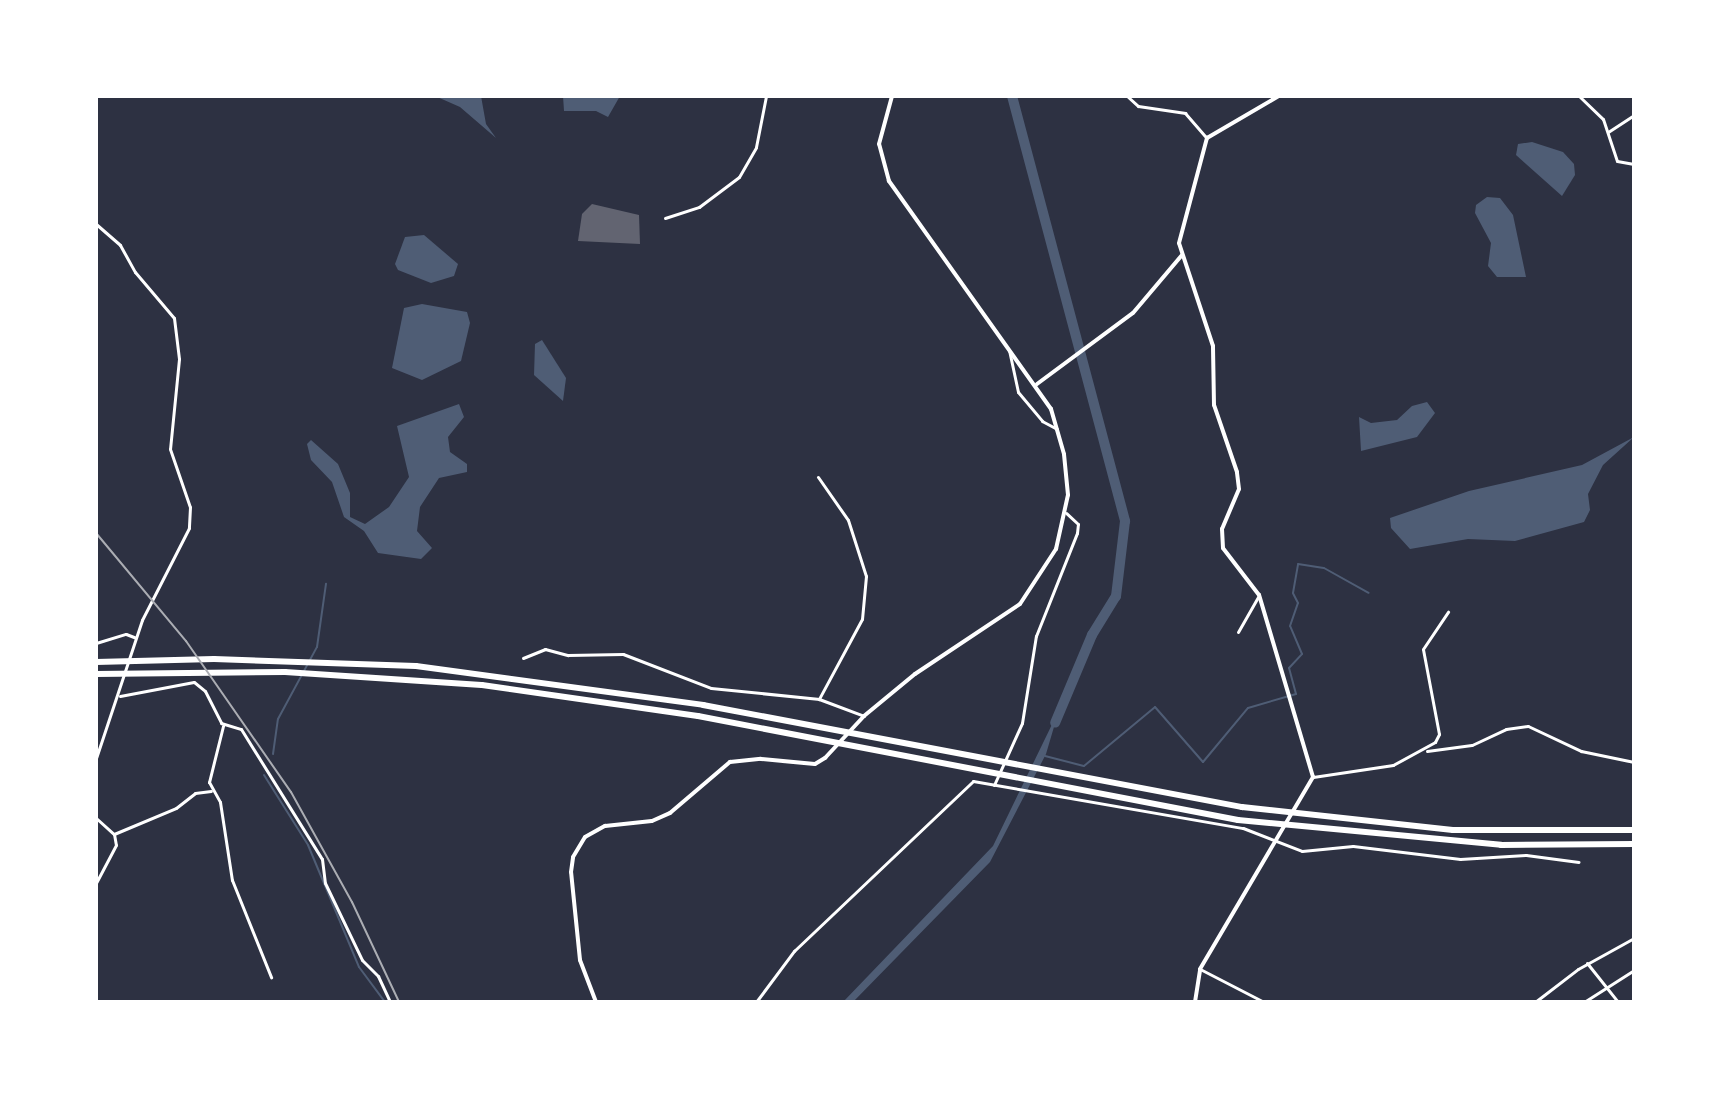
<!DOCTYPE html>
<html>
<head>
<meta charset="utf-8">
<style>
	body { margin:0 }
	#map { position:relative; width:1730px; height:1098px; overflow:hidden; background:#2d3142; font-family:"Work Sans",sans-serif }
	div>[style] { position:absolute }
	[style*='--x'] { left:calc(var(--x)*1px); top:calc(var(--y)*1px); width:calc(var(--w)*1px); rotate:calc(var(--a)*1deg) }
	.water>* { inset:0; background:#4f5d75 }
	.stream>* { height:2px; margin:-1px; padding:0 1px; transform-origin:1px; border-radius:1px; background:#4f5d75 }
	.river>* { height:10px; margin:-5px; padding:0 5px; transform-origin:5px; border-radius:5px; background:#4f5d75 }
	.building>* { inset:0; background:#626471 }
	.minor>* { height:3px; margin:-1.5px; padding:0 1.5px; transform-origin:1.5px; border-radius:1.5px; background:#fff }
	.tertiary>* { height:4px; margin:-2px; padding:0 2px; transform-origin:2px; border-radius:2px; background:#fff }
	.motorway>* { height:6px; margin:-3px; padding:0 3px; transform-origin:3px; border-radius:3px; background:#fff }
	.rail>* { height:2px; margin:-1px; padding:0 1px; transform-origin:1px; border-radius:1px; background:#abadb3 }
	span { translate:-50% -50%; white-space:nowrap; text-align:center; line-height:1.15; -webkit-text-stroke:6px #fff; paint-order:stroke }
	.frame { position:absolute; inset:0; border:98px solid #fff; pointer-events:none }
</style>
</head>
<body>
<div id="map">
	<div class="water">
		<i style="clip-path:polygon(435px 96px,481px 96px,486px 124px,496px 138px,460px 107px)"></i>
		<i style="clip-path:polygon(563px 96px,620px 96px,608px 117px,596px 111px,564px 111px)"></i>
		<i style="clip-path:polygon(1532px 142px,1563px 152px,1574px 164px,1575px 175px,1562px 196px,1516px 155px,1518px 144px)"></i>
		<i style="clip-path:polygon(1487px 197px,1500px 198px,1513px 215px,1526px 277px,1497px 277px,1488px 266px,1491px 243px,1475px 213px,1476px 205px)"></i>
		<i style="clip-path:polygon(424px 235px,458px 264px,454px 276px,431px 283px,398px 270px,395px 264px,405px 237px)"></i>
		<i style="clip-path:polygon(422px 304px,467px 312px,470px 323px,461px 361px,422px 380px,392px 368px,404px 308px)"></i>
		<i style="clip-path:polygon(542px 340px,566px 378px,563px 401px,534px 375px,535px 344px)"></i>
		<i style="clip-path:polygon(1427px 402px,1435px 413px,1417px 437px,1361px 451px,1359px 417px,1371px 423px,1397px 420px,1412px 406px)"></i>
		<i style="clip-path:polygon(459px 404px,464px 417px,448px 437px,450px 452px,467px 464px,467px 472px,439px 478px,420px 507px,417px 531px,432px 548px,421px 559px,378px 553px,364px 531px,344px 517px,332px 482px,311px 460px,307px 444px,311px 440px,338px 464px,350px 493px,350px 517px,365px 524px,389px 507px,409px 477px,397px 426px)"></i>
		<i style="clip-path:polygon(1634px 437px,1603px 465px,1588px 494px,1590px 510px,1584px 522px,1515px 541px,1468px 539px,1410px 549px,1391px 528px,1390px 518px,1469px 491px,1582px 465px)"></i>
		<i style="clip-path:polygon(1059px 710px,1046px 754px,990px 862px,853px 1002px,843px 1002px,993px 846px)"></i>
	</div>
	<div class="stream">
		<i style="--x:273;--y:754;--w:35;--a:-82"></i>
		<i style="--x:278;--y:719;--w:82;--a:-61.6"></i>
		<i style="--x:317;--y:647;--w:64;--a:-81.9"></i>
		<i style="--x:1045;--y:756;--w:40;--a:14.4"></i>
		<i style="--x:1084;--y:766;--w:92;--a:-39.7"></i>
		<i style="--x:1155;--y:707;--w:73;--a:48.9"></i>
		<i style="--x:1203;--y:762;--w:70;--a:-50.2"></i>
		<i style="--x:1248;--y:708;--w:50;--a:-16.3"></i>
		<i style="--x:1296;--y:694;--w:27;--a:-105"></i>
		<i style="--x:1289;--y:668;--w:19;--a:-47"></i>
		<i style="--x:1302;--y:654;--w:30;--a:-113"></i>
		<i style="--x:1290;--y:626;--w:24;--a:-71"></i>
		<i style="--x:1298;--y:603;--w:11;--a:-117"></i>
		<i style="--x:1293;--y:593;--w:29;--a:-80"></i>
		<i style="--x:1298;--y:564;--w:26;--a:9"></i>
		<i style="--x:1324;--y:568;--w:51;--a:29.1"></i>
		<i style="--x:264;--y:775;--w:83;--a:57.8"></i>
		<i style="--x:308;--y:845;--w:132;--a:67.3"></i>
		<i style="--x:359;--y:967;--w:44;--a:53.4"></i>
	</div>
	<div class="river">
		<i style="--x:1012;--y:96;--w:440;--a:75.1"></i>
		<i style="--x:1125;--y:521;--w:76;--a:96.8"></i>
		<i style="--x:1116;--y:596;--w:46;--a:121.6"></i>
		<i style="--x:1092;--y:635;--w:95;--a:112.8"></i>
	</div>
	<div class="building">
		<i style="clip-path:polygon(592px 204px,639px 215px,640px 244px,578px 241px,582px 214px)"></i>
	</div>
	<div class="minor">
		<i style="--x:1127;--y:96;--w:15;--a:42"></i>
		<i style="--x:1138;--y:106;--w:48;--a:8.5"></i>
		<i style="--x:1185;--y:113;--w:33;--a:49"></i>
		<i style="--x:1579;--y:96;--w:33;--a:44"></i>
		<i style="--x:1603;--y:119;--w:44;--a:71.6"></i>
		<i style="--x:1617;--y:161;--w:17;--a:10"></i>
		<i style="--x:1608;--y:132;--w:31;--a:-33"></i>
		<i style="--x:665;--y:218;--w:36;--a:-18"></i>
		<i style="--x:699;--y:207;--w:50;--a:-36.9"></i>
		<i style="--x:739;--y:177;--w:34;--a:-60"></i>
		<i style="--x:756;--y:147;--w:52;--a:-78.9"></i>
		<i style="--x:96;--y:224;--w:32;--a:41"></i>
		<i style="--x:120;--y:245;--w:31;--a:61"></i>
		<i style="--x:135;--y:272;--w:60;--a:49.7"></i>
		<i style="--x:174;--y:318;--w:41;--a:83"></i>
		<i style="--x:179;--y:359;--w:90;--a:95.7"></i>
		<i style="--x:170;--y:449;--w:61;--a:71"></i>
		<i style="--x:190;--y:507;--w:21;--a:93"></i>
		<i style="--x:189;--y:528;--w:103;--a:117.1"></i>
		<i style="--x:142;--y:620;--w:145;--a:108.4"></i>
		<i style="--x:1009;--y:350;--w:43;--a:77.9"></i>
		<i style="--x:1018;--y:392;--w:38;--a:50"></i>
		<i style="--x:1042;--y:421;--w:17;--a:28"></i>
		<i style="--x:818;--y:477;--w:52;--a:55.1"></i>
		<i style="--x:848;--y:520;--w:59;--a:72.2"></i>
		<i style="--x:866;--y:576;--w:43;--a:95.3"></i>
		<i style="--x:862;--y:619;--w:91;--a:118.3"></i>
		<i style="--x:1238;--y:632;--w:40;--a:-60.3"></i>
		<i style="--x:96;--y:643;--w:31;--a:-17"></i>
		<i style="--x:126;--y:634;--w:9;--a:21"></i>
		<i style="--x:523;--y:658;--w:24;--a:-22"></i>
		<i style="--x:545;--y:649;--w:24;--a:15"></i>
		<i style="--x:568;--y:655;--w:55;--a:-1"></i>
		<i style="--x:623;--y:654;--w:94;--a:21.1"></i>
		<i style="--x:711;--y:688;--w:109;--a:5.8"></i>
		<i style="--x:819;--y:699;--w:48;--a:20.7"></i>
		<i style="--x:120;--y:696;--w:75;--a:-10.7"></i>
		<i style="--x:194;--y:682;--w:14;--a:39"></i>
		<i style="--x:205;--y:691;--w:36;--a:63"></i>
		<i style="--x:221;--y:723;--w:21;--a:17"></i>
		<i style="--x:241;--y:729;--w:153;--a:58.1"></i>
		<i style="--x:322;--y:859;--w:24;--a:83"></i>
		<i style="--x:325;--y:883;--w:85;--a:64.3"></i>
		<i style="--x:362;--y:960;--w:23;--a:45"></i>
		<i style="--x:378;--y:976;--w:29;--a:65"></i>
		<i style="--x:223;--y:726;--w:58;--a:104"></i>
		<i style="--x:209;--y:782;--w:23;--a:61"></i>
		<i style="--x:220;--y:802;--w:79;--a:81.3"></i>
		<i style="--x:232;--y:880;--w:105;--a:68.1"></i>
		<i style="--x:1427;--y:751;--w:45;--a:-7.6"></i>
		<i style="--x:1472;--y:745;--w:38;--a:-25"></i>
		<i style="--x:1506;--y:729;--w:22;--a:-8"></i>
		<i style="--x:1528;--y:726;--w:59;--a:25.3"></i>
		<i style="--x:1581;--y:751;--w:54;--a:11.7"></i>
		<i style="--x:1313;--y:777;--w:81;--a:-8.5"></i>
		<i style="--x:1393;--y:765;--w:48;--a:-28.7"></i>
		<i style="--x:1435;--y:742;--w:9;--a:-63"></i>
		<i style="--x:1439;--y:734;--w:86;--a:-100.7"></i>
		<i style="--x:1423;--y:649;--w:45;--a:-56"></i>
		<i style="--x:994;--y:785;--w:68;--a:-65.7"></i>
		<i style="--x:1022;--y:723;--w:88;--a:-80.9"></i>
		<i style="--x:1036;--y:636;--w:111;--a:-68.3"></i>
		<i style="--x:1077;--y:533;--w:9;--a:-84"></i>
		<i style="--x:1078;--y:524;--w:16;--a:-137"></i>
		<i style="--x:96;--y:818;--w:24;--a:42"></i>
		<i style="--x:114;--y:834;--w:11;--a:80"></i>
		<i style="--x:116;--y:845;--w:43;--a:117.8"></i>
		<i style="--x:114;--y:834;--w:67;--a:-22.8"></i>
		<i style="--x:176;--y:808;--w:24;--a:-38"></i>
		<i style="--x:195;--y:793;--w:16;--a:-7"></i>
		<i style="--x:1587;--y:963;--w:50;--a:51.5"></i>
		<i style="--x:1200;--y:969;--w:72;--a:27.3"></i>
		<i style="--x:756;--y:1002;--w:64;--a:-53.3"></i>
		<i style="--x:794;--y:951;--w:247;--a:-43.5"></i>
		<i style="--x:973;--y:781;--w:274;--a:9.9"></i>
		<i style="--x:1243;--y:828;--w:63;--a:21.3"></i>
		<i style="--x:1302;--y:851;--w:51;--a:-5.6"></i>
		<i style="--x:1353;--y:846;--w:108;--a:6.9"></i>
		<i style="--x:1460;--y:859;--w:66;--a:-3.5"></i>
		<i style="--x:1526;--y:855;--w:53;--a:7.5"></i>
		<i style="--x:1535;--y:1002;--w:54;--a:-37.5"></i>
		<i style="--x:1578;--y:969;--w:64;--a:-29"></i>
		<i style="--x:1584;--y:1002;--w:59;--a:-32.6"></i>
	</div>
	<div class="tertiary">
		<i style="--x:1037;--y:384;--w:119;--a:-36.5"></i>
		<i style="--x:1133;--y:313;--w:76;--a:-49.8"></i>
		<i style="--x:596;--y:1002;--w:45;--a:-110.9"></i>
		<i style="--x:580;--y:960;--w:88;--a:-95.8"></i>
		<i style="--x:571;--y:872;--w:15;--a:-82"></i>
		<i style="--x:573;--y:857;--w:23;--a:-59"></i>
		<i style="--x:585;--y:837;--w:23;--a:-29"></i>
		<i style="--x:605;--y:826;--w:47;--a:-6.1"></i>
		<i style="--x:652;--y:821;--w:20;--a:-24"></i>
		<i style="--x:670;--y:813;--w:79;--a:-40.4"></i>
		<i style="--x:730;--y:762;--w:31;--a:-6"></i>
		<i style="--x:761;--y:759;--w:54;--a:5.3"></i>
		<i style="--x:815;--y:764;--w:12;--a:-31"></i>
		<i style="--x:825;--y:758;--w:57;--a:-47.1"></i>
		<i style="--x:864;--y:716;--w:66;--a:-39.5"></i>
		<i style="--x:915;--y:674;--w:126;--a:-33.7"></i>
		<i style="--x:1020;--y:604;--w:66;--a:-56.8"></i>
		<i style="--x:1056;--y:549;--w:55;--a:-77.5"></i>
		<i style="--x:1068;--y:495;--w:41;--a:-95.6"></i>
		<i style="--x:1064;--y:454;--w:47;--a:-106.1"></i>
		<i style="--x:1051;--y:409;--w:280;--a:-125.4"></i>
		<i style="--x:889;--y:181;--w:38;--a:-105"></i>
		<i style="--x:879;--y:144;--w:50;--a:-74.8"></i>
		<i style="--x:1195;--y:1002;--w:33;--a:-81"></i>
		<i style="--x:1200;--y:969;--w:223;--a:-59.5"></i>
		<i style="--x:1313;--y:777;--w:190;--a:-106.5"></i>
		<i style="--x:1259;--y:595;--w:59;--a:-127.5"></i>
		<i style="--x:1223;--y:548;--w:19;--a:-93"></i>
		<i style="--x:1222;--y:529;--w:43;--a:-67"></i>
		<i style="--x:1239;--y:489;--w:17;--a:-97"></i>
		<i style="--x:1237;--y:472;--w:71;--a:-108.9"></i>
		<i style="--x:1214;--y:405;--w:59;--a:-91"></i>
		<i style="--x:1213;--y:346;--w:108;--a:-108.3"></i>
		<i style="--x:1179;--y:243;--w:109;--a:-75.1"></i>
		<i style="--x:1207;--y:138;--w:83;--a:-30.3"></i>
	</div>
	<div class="motorway">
		<i style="--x:96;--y:662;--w:118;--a:-1.5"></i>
		<i style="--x:214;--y:659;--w:202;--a:2"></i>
		<i style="--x:416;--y:666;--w:290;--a:7.7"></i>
		<i style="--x:703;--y:705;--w:549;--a:10.72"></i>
		<i style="--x:1242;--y:807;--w:212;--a:6.2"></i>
		<i style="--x:1453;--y:830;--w:181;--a:0"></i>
		<i style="--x:96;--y:674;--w:189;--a:-0.6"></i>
		<i style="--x:285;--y:672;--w:197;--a:3.8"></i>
		<i style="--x:482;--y:685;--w:218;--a:8.2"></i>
		<i style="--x:698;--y:716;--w:550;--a:10.9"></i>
		<i style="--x:1238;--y:820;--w:264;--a:5.4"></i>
		<i style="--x:1501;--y:845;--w:133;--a:-0.4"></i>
	</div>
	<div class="rail">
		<i style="--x:96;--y:533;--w:141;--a:50.2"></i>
		<i style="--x:186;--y:641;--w:184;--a:55.2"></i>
		<i style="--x:291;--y:792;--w:126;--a:61"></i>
		<i style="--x:352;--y:902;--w:110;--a:64.8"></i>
	</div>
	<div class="frame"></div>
</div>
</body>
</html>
